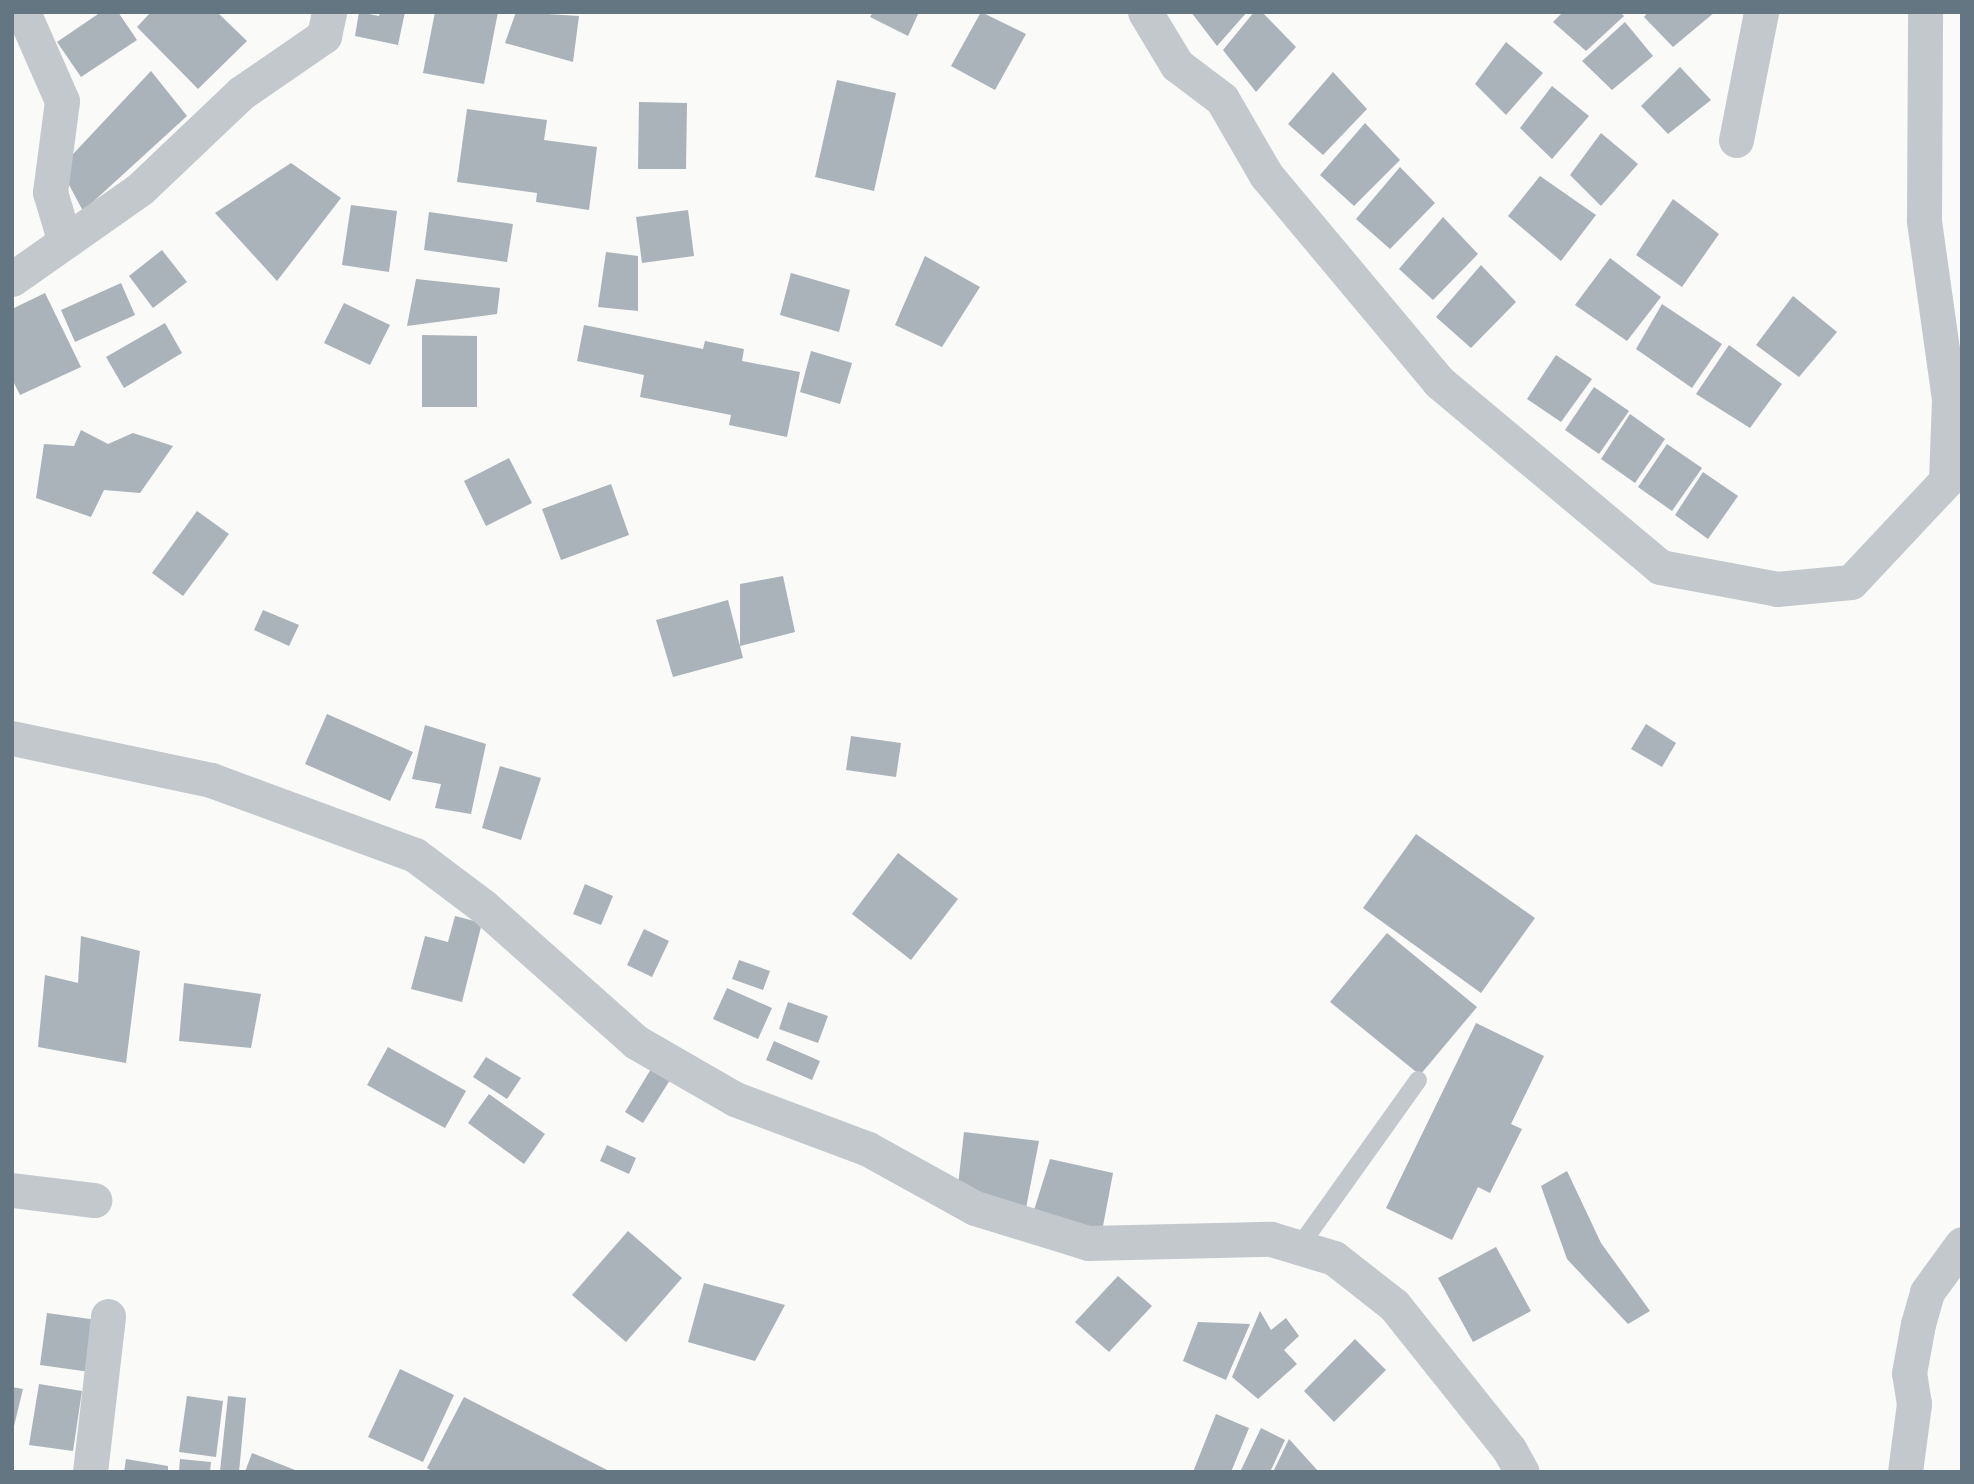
<!DOCTYPE html>
<html>
<head>
<meta charset="utf-8">
<style>
	body { margin:0 }
	#map { position:relative; width:1974px; height:1484px; overflow:hidden; background:#fafaf8; font-family:Quicksand,sans-serif }
	div>[style] { position:absolute }
	[style*='--x'] { left:calc(var(--x)*1px); top:calc(var(--y)*1px); width:calc(var(--w)*1px); rotate:calc(var(--a)*1deg) }
	.building>* { inset:0; background:#aab3b9 }
	.service>* { height:18px; margin:-9px; padding:0 9px; transform-origin:9px; border-radius:9px; background:#c3c8cc }
	.minor>* { height:35px; margin:-17.5px; padding:0 17.5px; transform-origin:17.5px; border-radius:17.5px; background:#c3c8cc }
	span { translate:-50% -50%; white-space:nowrap; text-align:center; line-height:1.15; -webkit-text-stroke:7px #fff; paint-order:stroke }
	.frame { position:absolute; inset:0; border:14px solid #657683; pointer-events:none }
</style>
</head>
<body>
<div id="map">
	<div class="building">
		<i style="clip-path:polygon(101px 12px,118px 12px,137px 40px,81px 77px,57px 42px)"></i>
		<i style="clip-path:polygon(151px 12px,217px 12px,247px 41px,198px 89px,137px 27px)"></i>
		<i style="clip-path:polygon(359px 12px,379px 16px,380px 12px,405px 12px,398px 45px,355px 36px)"></i>
		<i style="clip-path:polygon(435px 12px,498px 12px,484px 84px,423px 73px)"></i>
		<i style="clip-path:polygon(516px 12px,579px 16px,573px 62px,505px 43px)"></i>
		<i style="clip-path:polygon(873px 12px,919px 12px,908px 36px,870px 17px)"></i>
		<i style="clip-path:polygon(981px 12px,1026px 34px,995px 90px,951px 66px)"></i>
		<i style="clip-path:polygon(1191px 12px,1247px 12px,1217px 46px)"></i>
		<i style="clip-path:polygon(1254px 12px,1262px 12px,1296px 47px,1256px 92px,1223px 50px)"></i>
		<i style="clip-path:polygon(1563px 12px,1620px 12px,1624px 16px,1586px 51px,1553px 22px)"></i>
		<i style="clip-path:polygon(1648px 12px,1715px 12px,1673px 47px,1644px 17px)"></i>
		<i style="clip-path:polygon(1625px 22px,1653px 56px,1612px 90px,1582px 61px)"></i>
		<i style="clip-path:polygon(1506px 42px,1543px 73px,1506px 115px,1475px 84px)"></i>
		<i style="clip-path:polygon(1680px 67px,1711px 100px,1668px 134px,1641px 106px)"></i>
		<i style="clip-path:polygon(151px 71px,187px 116px,83px 211px,60px 168px)"></i>
		<i style="clip-path:polygon(1333px 72px,1367px 109px,1323px 155px,1288px 124px)"></i>
		<i style="clip-path:polygon(837px 80px,896px 93px,874px 191px,815px 177px)"></i>
		<i style="clip-path:polygon(1552px 86px,1589px 116px,1552px 159px,1520px 128px)"></i>
		<i style="clip-path:polygon(639px 102px,687px 103px,686px 169px,638px 169px)"></i>
		<i style="clip-path:polygon(467px 109px,547px 120px,544px 140px,597px 147px,589px 210px,536px 202px,537px 193px,457px 182px)"></i>
		<i style="clip-path:polygon(1365px 123px,1400px 160px,1354px 206px,1320px 175px)"></i>
		<i style="clip-path:polygon(1601px 133px,1638px 164px,1601px 206px,1570px 175px)"></i>
		<i style="clip-path:polygon(291px 163px,341px 198px,277px 281px,215px 213px)"></i>
		<i style="clip-path:polygon(1400px 167px,1435px 203px,1390px 249px,1356px 219px)"></i>
		<i style="clip-path:polygon(1540px 176px,1596px 215px,1561px 261px,1508px 216px)"></i>
		<i style="clip-path:polygon(1673px 199px,1719px 234px,1682px 287px,1636px 255px)"></i>
		<i style="clip-path:polygon(351px 205px,397px 211px,389px 272px,342px 265px)"></i>
		<i style="clip-path:polygon(688px 210px,694px 256px,642px 263px,636px 217px)"></i>
		<i style="clip-path:polygon(429px 212px,513px 224px,507px 262px,424px 250px)"></i>
		<i style="clip-path:polygon(1443px 217px,1478px 254px,1433px 300px,1399px 269px)"></i>
		<i style="clip-path:polygon(162px 250px,187px 282px,153px 308px,129px 276px)"></i>
		<i style="clip-path:polygon(606px 252px,638px 256px,638px 311px,598px 307px)"></i>
		<i style="clip-path:polygon(925px 256px,980px 287px,942px 347px,895px 325px)"></i>
		<i style="clip-path:polygon(1610px 258px,1661px 297px,1627px 341px,1575px 305px)"></i>
		<i style="clip-path:polygon(1481px 265px,1516px 302px,1471px 348px,1436px 317px)"></i>
		<i style="clip-path:polygon(791px 273px,850px 290px,839px 332px,780px 315px)"></i>
		<i style="clip-path:polygon(416px 279px,500px 288px,497px 314px,407px 326px)"></i>
		<i style="clip-path:polygon(121px 283px,135px 315px,75px 342px,61px 310px)"></i>
		<i style="clip-path:polygon(45px 293px,81px 367px,20px 395px,12px 379px,12px 309px)"></i>
		<i style="clip-path:polygon(1793px 296px,1837px 332px,1799px 377px,1756px 345px)"></i>
		<i style="clip-path:polygon(344px 303px,390px 325px,370px 365px,324px 343px)"></i>
		<i style="clip-path:polygon(1662px 304px,1722px 344px,1692px 388px,1636px 349px)"></i>
		<i style="clip-path:polygon(165px 323px,182px 353px,124px 388px,106px 357px)"></i>
		<i style="clip-path:polygon(584px 325px,703px 349px,705px 341px,744px 349px,742px 361px,800px 372px,787px 437px,729px 425px,731px 415px,640px 397px,644px 375px,577px 361px)"></i>
		<i style="clip-path:polygon(422px 335px,477px 336px,477px 407px,422px 407px)"></i>
		<i style="clip-path:polygon(1729px 345px,1782px 384px,1750px 428px,1696px 394px)"></i>
		<i style="clip-path:polygon(811px 351px,852px 363px,840px 404px,800px 392px)"></i>
		<i style="clip-path:polygon(1556px 355px,1592px 379px,1561px 422px,1527px 399px)"></i>
		<i style="clip-path:polygon(1594px 387px,1629px 411px,1599px 454px,1565px 430px)"></i>
		<i style="clip-path:polygon(1630px 414px,1665px 439px,1635px 483px,1601px 459px)"></i>
		<i style="clip-path:polygon(81px 430px,108px 444px,133px 433px,173px 446px,140px 493px,104px 490px,91px 517px,36px 498px,44px 444px,74px 446px)"></i>
		<i style="clip-path:polygon(1667px 444px,1702px 468px,1672px 511px,1638px 487px)"></i>
		<i style="clip-path:polygon(509px 458px,532px 503px,486px 526px,464px 481px)"></i>
		<i style="clip-path:polygon(1703px 472px,1738px 496px,1708px 539px,1675px 515px)"></i>
		<i style="clip-path:polygon(611px 484px,629px 535px,561px 560px,542px 509px)"></i>
		<i style="clip-path:polygon(197px 511px,229px 534px,183px 596px,152px 573px)"></i>
		<i style="clip-path:polygon(783px 576px,795px 632px,740px 646px,743px 658px,673px 677px,656px 620px,728px 600px,740px 646px,740px 584px)"></i>
		<i style="clip-path:polygon(263px 610px,299px 625px,289px 646px,254px 630px)"></i>
		<i style="clip-path:polygon(327px 714px,413px 752px,390px 801px,305px 764px)"></i>
		<i style="clip-path:polygon(1646px 724px,1676px 743px,1662px 767px,1631px 749px)"></i>
		<i style="clip-path:polygon(425px 725px,486px 744px,471px 814px,435px 808px,441px 784px,412px 779px)"></i>
		<i style="clip-path:polygon(851px 736px,901px 743px,896px 777px,846px 770px)"></i>
		<i style="clip-path:polygon(500px 766px,541px 778px,521px 840px,482px 828px)"></i>
		<i style="clip-path:polygon(1416px 834px,1535px 918px,1481px 993px,1363px 908px)"></i>
		<i style="clip-path:polygon(898px 853px,958px 899px,911px 960px,852px 914px)"></i>
		<i style="clip-path:polygon(585px 884px,613px 896px,601px 925px,573px 914px)"></i>
		<i style="clip-path:polygon(455px 916px,482px 923px,462px 1002px,411px 989px,425px 936px,448px 942px)"></i>
		<i style="clip-path:polygon(644px 929px,669px 941px,652px 977px,627px 965px)"></i>
		<i style="clip-path:polygon(1387px 933px,1477px 1007px,1420px 1075px,1330px 1002px)"></i>
		<i style="clip-path:polygon(81px 936px,140px 951px,126px 1063px,38px 1047px,45px 975px,78px 983px)"></i>
		<i style="clip-path:polygon(739px 960px,770px 971px,763px 990px,732px 979px)"></i>
		<i style="clip-path:polygon(184px 983px,261px 994px,251px 1048px,179px 1041px)"></i>
		<i style="clip-path:polygon(727px 988px,772px 1008px,758px 1039px,713px 1019px)"></i>
		<i style="clip-path:polygon(788px 1002px,828px 1016px,818px 1043px,779px 1029px)"></i>
		<i style="clip-path:polygon(1476px 1023px,1544px 1056px,1511px 1124px,1522px 1129px,1490px 1193px,1478px 1187px,1452px 1240px,1386px 1208px)"></i>
		<i style="clip-path:polygon(774px 1041px,820px 1061px,812px 1080px,766px 1060px)"></i>
		<i style="clip-path:polygon(388px 1047px,466px 1091px,445px 1128px,367px 1085px)"></i>
		<i style="clip-path:polygon(486px 1057px,521px 1078px,507px 1099px,473px 1077px)"></i>
		<i style="clip-path:polygon(651px 1069px,670px 1080px,643px 1123px,625px 1112px)"></i>
		<i style="clip-path:polygon(489px 1094px,545px 1134px,524px 1164px,468px 1123px)"></i>
		<i style="clip-path:polygon(964px 1132px,1039px 1141px,1026px 1208px,957px 1194px)"></i>
		<i style="clip-path:polygon(607px 1145px,636px 1158px,629px 1174px,600px 1161px)"></i>
		<i style="clip-path:polygon(1050px 1159px,1113px 1173px,1100px 1242px,1030px 1223px)"></i>
		<i style="clip-path:polygon(1567px 1171px,1601px 1243px,1650px 1311px,1628px 1324px,1567px 1259px,1541px 1186px)"></i>
		<i style="clip-path:polygon(628px 1231px,682px 1278px,626px 1342px,572px 1295px)"></i>
		<i style="clip-path:polygon(1496px 1247px,1531px 1311px,1473px 1342px,1438px 1278px)"></i>
		<i style="clip-path:polygon(1118px 1276px,1152px 1306px,1109px 1352px,1075px 1322px)"></i>
		<i style="clip-path:polygon(704px 1283px,785px 1305px,755px 1361px,688px 1342px)"></i>
		<i style="clip-path:polygon(1260px 1311px,1271px 1330px,1286px 1318px,1299px 1336px,1284px 1350px,1297px 1364px,1258px 1399px,1232px 1377px)"></i>
		<i style="clip-path:polygon(47px 1313px,97px 1320px,90px 1372px,40px 1365px)"></i>
		<i style="clip-path:polygon(1198px 1322px,1250px 1324px,1226px 1380px,1183px 1361px)"></i>
		<i style="clip-path:polygon(1355px 1339px,1386px 1370px,1334px 1422px,1304px 1391px)"></i>
		<i style="clip-path:polygon(400px 1369px,454px 1395px,423px 1462px,368px 1437px)"></i>
		<i style="clip-path:polygon(39px 1384px,82px 1391px,73px 1451px,29px 1445px)"></i>
		<i style="clip-path:polygon(12px 1387px,23px 1389px,13px 1430px,12px 1430px)"></i>
		<i style="clip-path:polygon(187px 1396px,223px 1401px,216px 1457px,179px 1452px)"></i>
		<i style="clip-path:polygon(228px 1396px,246px 1398px,239px 1472px,220px 1471px)"></i>
		<i style="clip-path:polygon(464px 1397px,611px 1472px,433px 1472px,427px 1468px)"></i>
		<i style="clip-path:polygon(1216px 1414px,1249px 1428px,1231px 1472px,1193px 1472px)"></i>
		<i style="clip-path:polygon(1261px 1428px,1285px 1440px,1270px 1472px,1240px 1472px)"></i>
		<i style="clip-path:polygon(1289px 1439px,1319px 1472px,1273px 1472px)"></i>
		<i style="clip-path:polygon(252px 1453px,300px 1472px,245px 1472px)"></i>
		<i style="clip-path:polygon(126px 1459px,168px 1466px,168px 1472px,124px 1472px)"></i>
		<i style="clip-path:polygon(180px 1459px,211px 1462px,210px 1472px,179px 1472px)"></i>
	</div>
	<div class="service">
		<i style="--x:1299;--y:1247;--w:205;--a:-54.5"></i>
	</div>
	<div class="minor">
		<i style="--x:23;--y:12;--w:97;--a:66.3"></i>
		<i style="--x:62;--y:101;--w:92;--a:97.5"></i>
		<i style="--x:50;--y:192;--w:49;--a:73.4"></i>
		<i style="--x:1145;--y:12;--w:62;--a:58.9"></i>
		<i style="--x:1177;--y:65;--w:56;--a:37.1"></i>
		<i style="--x:1222;--y:99;--w:88;--a:59.9"></i>
		<i style="--x:1266;--y:175;--w:270;--a:50.1"></i>
		<i style="--x:1439;--y:382;--w:288;--a:39.9"></i>
		<i style="--x:1660;--y:567;--w:119;--a:10.6"></i>
		<i style="--x:1777;--y:589;--w:74;--a:-5.4"></i>
		<i style="--x:1851;--y:582;--w:139;--a:-46.8"></i>
		<i style="--x:1946;--y:481;--w:82;--a:-87.9"></i>
		<i style="--x:1949;--y:399;--w:181;--a:-98"></i>
		<i style="--x:1924;--y:220;--w:208;--a:-89.7"></i>
		<i style="--x:1736;--y:140;--w:130;--a:-78.9"></i>
		<i style="--x:12;--y:279;--w:156;--a:-35.1"></i>
		<i style="--x:140;--y:189;--w:139;--a:-43.5"></i>
		<i style="--x:241;--y:93;--w:101;--a:-34.5"></i>
		<i style="--x:324;--y:36;--w:25;--a:-78"></i>
		<i style="--x:12;--y:738;--w:203;--a:11.9"></i>
		<i style="--x:211;--y:780;--w:217;--a:20.2"></i>
		<i style="--x:415;--y:855;--w:86;--a:37"></i>
		<i style="--x:484;--y:907;--w:203;--a:41.6"></i>
		<i style="--x:636;--y:1042;--w:114;--a:29.9"></i>
		<i style="--x:735;--y:1099;--w:142;--a:20.6"></i>
		<i style="--x:868;--y:1149;--w:122;--a:28.9"></i>
		<i style="--x:975;--y:1208;--w:118;--a:17.2"></i>
		<i style="--x:1088;--y:1243;--w:183;--a:-1.3"></i>
		<i style="--x:1271;--y:1239;--w:66;--a:16.8"></i>
		<i style="--x:1334;--y:1258;--w:76;--a:38.1"></i>
		<i style="--x:1394;--y:1305;--w:184;--a:51.4"></i>
		<i style="--x:1509;--y:1449;--w:26;--a:61"></i>
		<i style="--x:12;--y:1190;--w:83;--a:7"></i>
		<i style="--x:90;--y:1472;--w:157;--a:-83.4"></i>
		<i style="--x:1905;--y:1472;--w:69;--a:-82.5"></i>
		<i style="--x:1914;--y:1404;--w:31;--a:-99"></i>
		<i style="--x:1909;--y:1373;--w:50;--a:-79.6"></i>
		<i style="--x:1918;--y:1324;--w:33;--a:-74"></i>
		<i style="--x:1927;--y:1292;--w:59;--a:-53.9"></i>
	</div>
	<div class="frame"></div>
</div>
</body>
</html>
